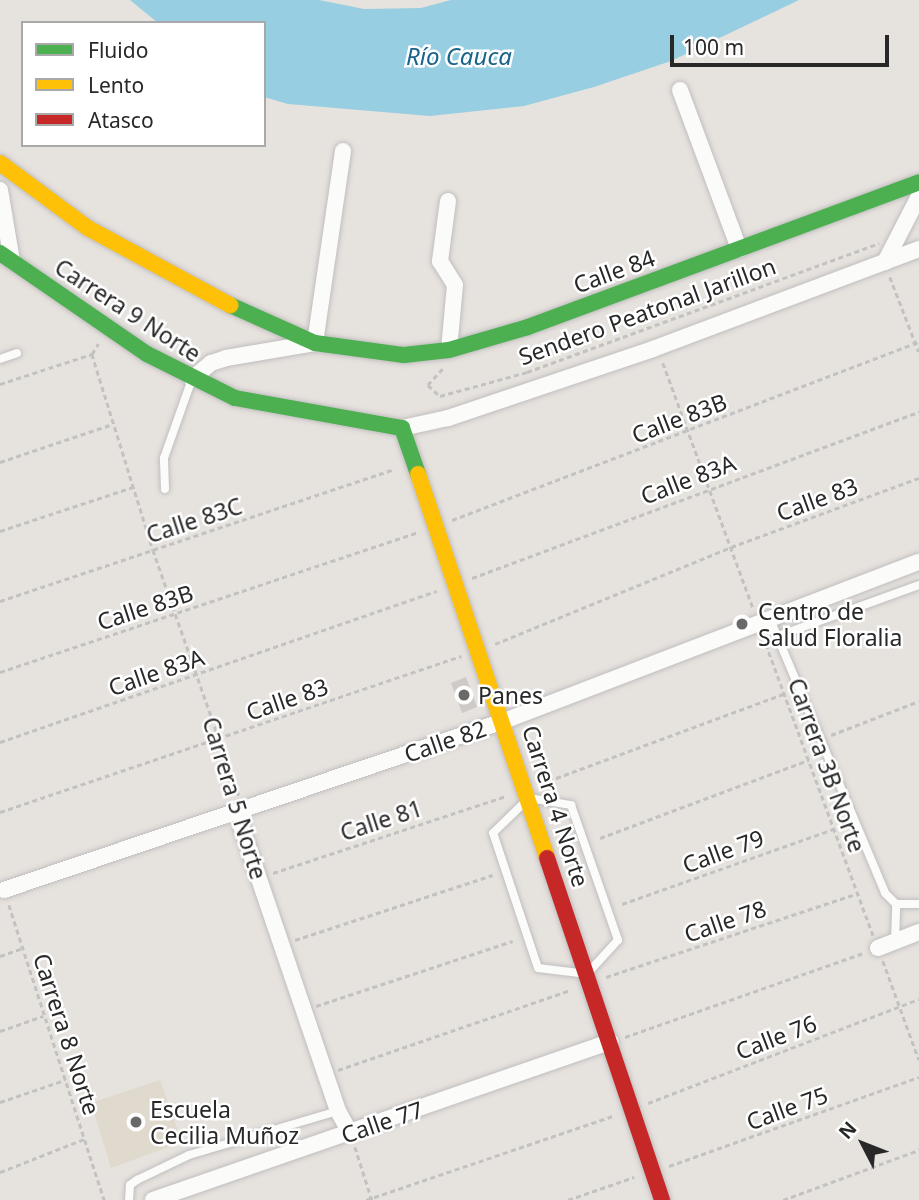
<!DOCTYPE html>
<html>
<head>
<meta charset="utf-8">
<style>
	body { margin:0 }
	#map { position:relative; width:919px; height:1200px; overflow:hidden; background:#e6e2de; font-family:"Noto Sans",sans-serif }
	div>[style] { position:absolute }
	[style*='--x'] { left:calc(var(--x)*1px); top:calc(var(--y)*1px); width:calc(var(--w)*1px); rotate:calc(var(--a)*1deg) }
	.education>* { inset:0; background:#e0d9cd }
	.water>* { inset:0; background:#98cee1 }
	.building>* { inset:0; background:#cdcac7 }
	.path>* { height:2.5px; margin-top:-1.25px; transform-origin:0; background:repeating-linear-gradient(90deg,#c3c2c2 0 5px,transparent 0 8.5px) }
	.roads { filter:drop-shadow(0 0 2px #c0bebf) drop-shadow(0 0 2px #c0bebf) }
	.lane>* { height:8px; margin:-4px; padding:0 4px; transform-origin:4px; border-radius:4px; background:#fbfbfa }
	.street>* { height:16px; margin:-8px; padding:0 8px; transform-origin:8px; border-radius:8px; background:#fbfbfa }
	.fast>* { height:16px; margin:-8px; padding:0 8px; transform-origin:8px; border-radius:8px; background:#4caf50 }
	.slow>* { height:16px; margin:-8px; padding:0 8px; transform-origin:8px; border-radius:8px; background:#ffc107 }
	.jam>* { height:16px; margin:-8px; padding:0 8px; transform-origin:8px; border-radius:8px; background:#c62828 }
	.dots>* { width:19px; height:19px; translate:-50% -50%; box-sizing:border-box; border:4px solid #fff; border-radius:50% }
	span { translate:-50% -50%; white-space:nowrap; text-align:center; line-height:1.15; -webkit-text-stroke:5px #fff; paint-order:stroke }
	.street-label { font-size:23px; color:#282828 }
	.poi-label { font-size:23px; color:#282828 }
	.left { translate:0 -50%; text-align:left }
	.water-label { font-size:24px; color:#19648a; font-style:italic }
	.legend { position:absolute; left:21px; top:21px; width:245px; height:126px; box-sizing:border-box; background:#fff; border:2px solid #a9a9a9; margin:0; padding:9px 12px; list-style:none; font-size:21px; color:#282828 }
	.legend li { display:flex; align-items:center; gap:14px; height:35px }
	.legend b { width:35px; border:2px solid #a9a9a9 }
	.north { position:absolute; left:828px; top:1109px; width:70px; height:70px; -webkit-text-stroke:5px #fff; paint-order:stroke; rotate:312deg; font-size:19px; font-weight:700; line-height:28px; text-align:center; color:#282828 }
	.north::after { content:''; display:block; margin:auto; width:24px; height:32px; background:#282828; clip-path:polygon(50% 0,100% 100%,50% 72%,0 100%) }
	.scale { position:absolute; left:670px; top:35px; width:219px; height:32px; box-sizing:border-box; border:4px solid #282828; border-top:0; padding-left:9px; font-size:21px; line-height:24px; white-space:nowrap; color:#282828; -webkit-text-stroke:5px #fff; paint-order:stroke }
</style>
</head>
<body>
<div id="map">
	<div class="education">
		<i style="clip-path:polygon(160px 1080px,182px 1142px,111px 1168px,91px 1103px)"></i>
	</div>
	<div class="water">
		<i style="clip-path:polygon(130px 0,319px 0,364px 9px,421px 8px,451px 0,799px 0,671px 61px,594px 87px,524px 106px,430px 116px,288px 104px,264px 97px,264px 23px,158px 23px)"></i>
	</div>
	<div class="building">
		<i style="clip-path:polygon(466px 677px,477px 707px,462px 713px,451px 683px)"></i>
	</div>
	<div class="path">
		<i style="--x:890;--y:277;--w:80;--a:68.9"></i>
		<i style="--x:92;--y:354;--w:205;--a:72.7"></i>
		<i style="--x:153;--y:550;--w:260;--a:70.7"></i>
		<i style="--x:663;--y:363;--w:263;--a:69.8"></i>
		<i style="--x:443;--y:369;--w:22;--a:133"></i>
		<i style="--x:428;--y:385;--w:16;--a:43"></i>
		<i style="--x:440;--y:396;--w:90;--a:-15.4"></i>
		<i style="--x:527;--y:372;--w:375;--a:-20.1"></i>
		<i style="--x:0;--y:384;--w:97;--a:-18.1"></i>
		<i style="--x:92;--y:354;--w:12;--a:-59"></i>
		<i style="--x:0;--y:462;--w:119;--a:-18.6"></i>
		<i style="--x:452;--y:520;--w:500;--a:-20.9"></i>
		<i style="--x:0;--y:531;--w:140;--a:-18.3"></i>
		<i style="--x:472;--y:578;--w:477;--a:-20.4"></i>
		<i style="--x:0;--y:601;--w:416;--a:-18.5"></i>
		<i style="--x:763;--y:636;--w:319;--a:69.8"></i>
		<i style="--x:495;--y:644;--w:255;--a:-22.3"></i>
		<i style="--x:731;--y:547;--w:200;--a:-20.2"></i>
		<i style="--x:0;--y:672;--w:442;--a:-18.5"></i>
		<i style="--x:831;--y:735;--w:94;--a:-21.1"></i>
		<i style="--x:0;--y:742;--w:462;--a:-19.1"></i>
		<i style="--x:540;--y:784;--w:259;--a:-20.3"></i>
		<i style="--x:0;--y:812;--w:487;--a:-18.7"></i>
		<i style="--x:600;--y:838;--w:223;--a:-20.5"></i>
		<i style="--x:273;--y:873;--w:245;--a:-18.3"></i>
		<i style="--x:622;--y:904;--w:225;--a:-19.5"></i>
		<i style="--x:9;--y:905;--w:310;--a:72.1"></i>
		<i style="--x:295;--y:940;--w:208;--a:-18.2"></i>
		<i style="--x:0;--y:956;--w:24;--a:-19"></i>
		<i style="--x:883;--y:961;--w:105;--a:70"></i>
		<i style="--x:606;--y:977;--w:266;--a:-18.4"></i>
		<i style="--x:316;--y:1006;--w:207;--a:-18.3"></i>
		<i style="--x:0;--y:1031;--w:46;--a:-19.2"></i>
		<i style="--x:625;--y:1037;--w:252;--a:-19.4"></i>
		<i style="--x:338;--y:1070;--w:245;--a:-19"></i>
		<i style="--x:0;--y:1102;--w:69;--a:-18.7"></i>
		<i style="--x:648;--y:1103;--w:290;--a:-21"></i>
		<i style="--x:355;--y:1147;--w:56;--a:72.2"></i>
		<i style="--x:669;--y:1166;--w:265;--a:-19.6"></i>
		<i style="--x:0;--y:1172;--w:90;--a:-21.4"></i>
		<i style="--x:366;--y:1200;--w:263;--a:-18.8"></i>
		<i style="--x:568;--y:1200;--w:70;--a:-19.2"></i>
		<i style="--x:783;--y:1200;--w:145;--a:-20.2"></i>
	</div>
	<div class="roads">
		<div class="lane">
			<i style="--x:0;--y:359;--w:18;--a:-19"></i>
			<i style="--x:165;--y:489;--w:31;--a:-92"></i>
			<i style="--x:164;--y:458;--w:84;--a:-70.5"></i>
			<i style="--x:770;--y:619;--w:297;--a:67.2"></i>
			<i style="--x:885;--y:893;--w:16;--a:45"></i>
			<i style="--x:896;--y:904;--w:23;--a:0"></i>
			<i style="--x:778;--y:636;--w:150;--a:-19.9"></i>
			<i style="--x:529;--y:798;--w:43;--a:9.5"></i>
			<i style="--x:571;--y:805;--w:143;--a:70.8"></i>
			<i style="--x:618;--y:940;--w:46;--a:132.4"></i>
			<i style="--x:587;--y:974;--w:49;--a:-173"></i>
			<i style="--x:538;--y:968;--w:142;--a:-108.4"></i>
			<i style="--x:493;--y:833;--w:50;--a:-44.2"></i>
			<i style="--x:895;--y:941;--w:37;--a:-88"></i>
			<i style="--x:129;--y:1200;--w:15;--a:-86"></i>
			<i style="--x:130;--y:1185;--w:9;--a:-36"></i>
			<i style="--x:137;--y:1180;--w:58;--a:-25.7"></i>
			<i style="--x:189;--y:1155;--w:155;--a:-16.5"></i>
		</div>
		<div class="street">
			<i style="--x:680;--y:90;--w:170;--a:69.6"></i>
			<i style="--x:0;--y:190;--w:72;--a:80.4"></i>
			<i style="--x:448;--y:201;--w:61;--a:97.6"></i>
			<i style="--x:440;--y:261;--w:28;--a:58"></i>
			<i style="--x:455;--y:285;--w:65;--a:95.3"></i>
			<i style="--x:885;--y:262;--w:74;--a:-62.7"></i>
			<i style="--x:192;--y:379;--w:25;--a:-40"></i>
			<i style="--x:211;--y:363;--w:16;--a:-18"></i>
			<i style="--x:226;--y:358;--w:90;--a:-9.6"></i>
			<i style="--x:315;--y:343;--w:194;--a:-81.7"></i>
			<i style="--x:402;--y:428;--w:47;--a:-12.3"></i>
			<i style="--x:448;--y:418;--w:216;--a:-18.6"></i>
			<i style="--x:653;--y:349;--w:284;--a:-20.6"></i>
			<i style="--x:244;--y:810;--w:16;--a:101"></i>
			<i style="--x:241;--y:826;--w:301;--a:71.2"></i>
			<i style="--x:338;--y:1111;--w:25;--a:61"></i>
			<i style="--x:4;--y:890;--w:528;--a:-18.68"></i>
			<i style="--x:504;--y:721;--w:444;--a:-21"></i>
			<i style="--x:878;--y:948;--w:44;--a:-21.3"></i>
			<i style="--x:153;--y:1200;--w:484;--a:-19.1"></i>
		</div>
		<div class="fast">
			<i style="--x:0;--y:253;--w:178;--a:34.5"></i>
			<i style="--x:147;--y:354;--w:98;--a:26.6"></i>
			<i style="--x:235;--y:398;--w:170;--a:10.2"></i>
			<i style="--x:402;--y:428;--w:49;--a:70.8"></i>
			<i style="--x:230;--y:305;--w:93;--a:24.1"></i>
			<i style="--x:315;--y:343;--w:90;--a:7.7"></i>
			<i style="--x:404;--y:355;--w:45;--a:-6.3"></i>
			<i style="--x:449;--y:350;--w:82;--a:-16.2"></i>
			<i style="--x:528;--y:327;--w:417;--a:-20.3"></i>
		</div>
		<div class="slow">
			<i style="--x:0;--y:163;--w:109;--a:36.5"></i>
			<i style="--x:88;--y:228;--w:162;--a:28.5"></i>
			<i style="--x:418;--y:474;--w:405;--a:71.4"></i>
		</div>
		<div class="jam">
			<i style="--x:547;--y:858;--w:361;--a:71.4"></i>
		</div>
	</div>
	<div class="dots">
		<i style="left:742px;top:624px;background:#6a6968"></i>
		<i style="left:464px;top:695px;background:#6a6968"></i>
		<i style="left:136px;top:1122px;background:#6a6968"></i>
	</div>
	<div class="street-label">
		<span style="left:614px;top:271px;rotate:-20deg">Calle 84</span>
		<span style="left:128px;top:310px;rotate:33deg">Carrera 9 Norte</span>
		<span style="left:647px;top:311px;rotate:-20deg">Sendero Peatonal Jarillon</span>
		<span style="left:679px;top:418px;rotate:-21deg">Calle 83B</span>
		<span style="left:688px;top:479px;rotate:-21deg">Calle 83A</span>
		<span style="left:817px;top:499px;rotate:-20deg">Calle 83</span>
		<span style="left:194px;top:520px;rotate:-18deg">Calle 83C</span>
		<span style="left:145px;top:607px;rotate:-18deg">Calle 83B</span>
		<span style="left:156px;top:672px;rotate:-19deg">Calle 83A</span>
		<span style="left:287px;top:699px;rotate:-19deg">Calle 83</span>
		<span style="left:445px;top:741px;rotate:-19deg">Calle 82</span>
		<span style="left:827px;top:765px;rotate:70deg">Carrera 3B Norte</span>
		<span style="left:235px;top:798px;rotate:73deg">Carrera 5 Norte</span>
		<span style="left:556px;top:806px;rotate:72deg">Carrera 4 Norte</span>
		<span style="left:381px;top:820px;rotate:-18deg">Calle 81</span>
		<span style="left:723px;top:851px;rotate:-20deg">Calle 79</span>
		<span style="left:725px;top:921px;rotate:-19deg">Calle 78</span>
		<span style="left:67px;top:1034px;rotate:72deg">Carrera 8 Norte</span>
		<span style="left:776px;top:1037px;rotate:-21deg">Calle 76</span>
		<span style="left:787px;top:1108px;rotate:-20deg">Calle 75</span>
		<span style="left:382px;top:1122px;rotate:-19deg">Calle 77</span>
	</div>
	<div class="poi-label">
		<span class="left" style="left:758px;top:624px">Centro de<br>Salud Floralia</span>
		<span class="left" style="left:478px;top:695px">Panes</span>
		<span class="left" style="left:150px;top:1122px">Escuela<br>Cecilia Muñoz</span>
	</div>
	<div class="water-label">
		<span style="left:459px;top:56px">Río Cauca</span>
	</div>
	<ul class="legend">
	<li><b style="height:9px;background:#4caf50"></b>Fluido</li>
	<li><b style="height:9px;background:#ffc107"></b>Lento</li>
	<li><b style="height:9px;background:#c62828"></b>Atasco</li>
	</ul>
	<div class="north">N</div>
	<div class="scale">100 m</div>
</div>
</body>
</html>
